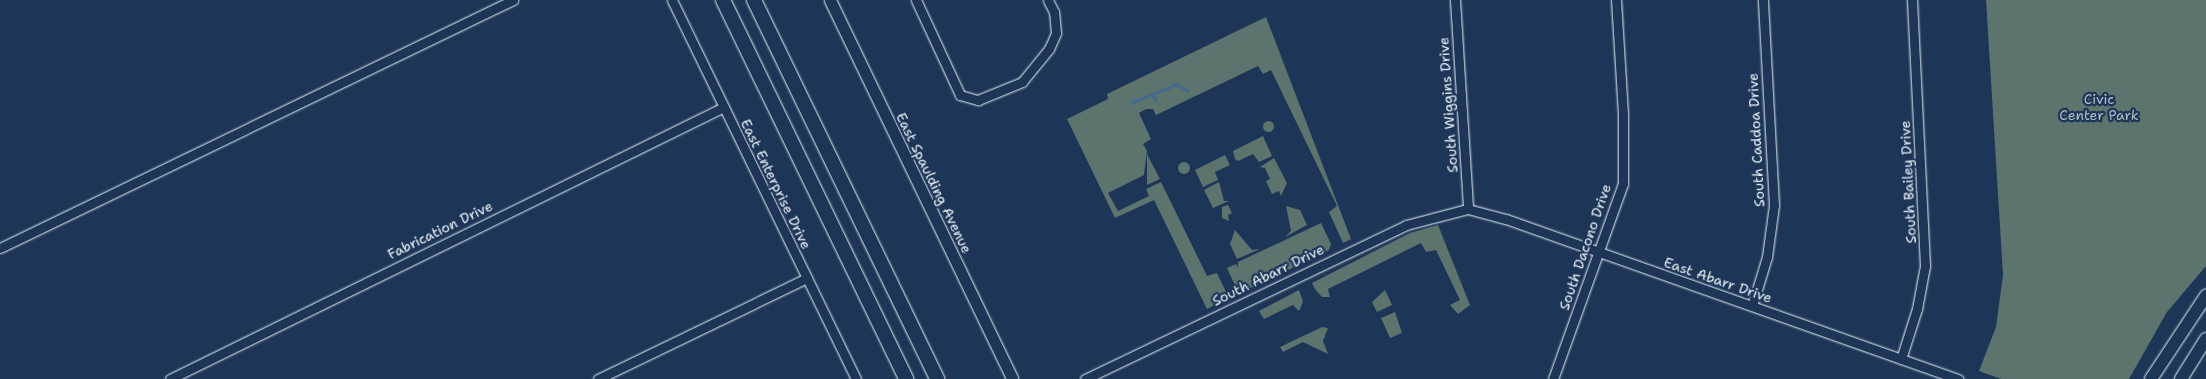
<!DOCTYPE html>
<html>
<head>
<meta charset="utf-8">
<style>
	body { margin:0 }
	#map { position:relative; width:2206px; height:379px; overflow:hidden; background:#1d3557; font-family:"Shantell Sans",sans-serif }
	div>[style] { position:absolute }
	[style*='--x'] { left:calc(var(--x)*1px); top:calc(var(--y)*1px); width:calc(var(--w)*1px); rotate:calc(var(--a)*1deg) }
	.green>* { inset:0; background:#5c736e }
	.round { border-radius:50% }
	.stream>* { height:3px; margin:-1.5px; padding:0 1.5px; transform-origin:1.5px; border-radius:1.5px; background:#466a8d }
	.roads { filter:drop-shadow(0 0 1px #e8f1f8) drop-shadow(0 0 1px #e8f1f8) }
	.minor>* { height:9px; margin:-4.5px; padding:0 4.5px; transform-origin:4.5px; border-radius:4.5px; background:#1d3557 }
	.tertiary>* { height:11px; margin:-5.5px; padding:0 5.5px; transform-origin:5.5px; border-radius:5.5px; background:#1d3557 }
	.secondary>* { height:12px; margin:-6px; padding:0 6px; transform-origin:6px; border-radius:6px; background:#1d3557 }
	.trunk>* { height:14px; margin:-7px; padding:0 7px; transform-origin:7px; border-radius:7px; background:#1d3557 }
	span { translate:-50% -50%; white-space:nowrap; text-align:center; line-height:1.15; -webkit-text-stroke:4.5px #1d3557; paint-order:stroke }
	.park-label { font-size:14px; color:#b0bfc1 }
	.street-label { font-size:14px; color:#e8f1f8 }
</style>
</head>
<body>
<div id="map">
	<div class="green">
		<i style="clip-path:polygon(1986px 0,2206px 0,2206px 266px,2167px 312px,2129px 379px,2001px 379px,1979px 371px,1996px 327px,2003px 275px)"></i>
		<i style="clip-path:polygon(1266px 17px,1351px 239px,1343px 243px,1329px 212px,1337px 206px,1271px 70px,1263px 74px,1258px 66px,1156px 115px,1153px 109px,1146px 109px,1139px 113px,1151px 139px,1143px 144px,1147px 151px,1144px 175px,1108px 193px,1118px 211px,1149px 196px,1146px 189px,1161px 182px,1207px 276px,1217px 273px,1227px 294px,1225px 300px,1207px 309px,1154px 200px,1115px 218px,1067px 119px,1108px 99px,1107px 94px)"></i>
		<i class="round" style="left:1262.5px;top:120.5px;width:11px;height:11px"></i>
		<i style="clip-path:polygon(1263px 136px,1272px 156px,1259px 162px,1253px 154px,1238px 161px,1235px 159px,1233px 151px)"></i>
		<i style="clip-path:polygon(1147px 154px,1160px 179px,1147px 185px)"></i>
		<i style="clip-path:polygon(1225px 155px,1230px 165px,1215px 172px,1218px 180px,1203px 187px,1195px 170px)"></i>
		<i style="clip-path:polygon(1274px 158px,1287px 183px,1281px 196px,1279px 191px,1272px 194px,1266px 181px,1270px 179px,1265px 168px,1260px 167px)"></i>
		<i class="round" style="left:1178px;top:162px;width:12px;height:12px"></i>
		<i style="clip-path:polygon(1219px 182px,1224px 201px,1229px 201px,1213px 208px,1204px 190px)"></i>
		<i style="clip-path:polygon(1228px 205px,1232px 213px,1228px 215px,1229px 221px,1222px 218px,1222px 207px)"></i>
		<i style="clip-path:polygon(1286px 206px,1300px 210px,1307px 225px,1285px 237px,1291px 231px)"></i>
		<i style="clip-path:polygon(1321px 223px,1331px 244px,1329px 250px,1243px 292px,1237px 290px,1227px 268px,1236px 264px,1238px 268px,1238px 262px)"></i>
		<i style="clip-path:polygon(1438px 225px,1470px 305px,1458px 314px,1450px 305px,1460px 300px,1436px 250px,1426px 252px,1421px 243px,1328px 289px,1330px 297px,1322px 297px,1315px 289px,1312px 283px,1410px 233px)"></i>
		<i style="clip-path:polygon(1235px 230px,1252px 250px,1260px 249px,1237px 259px,1230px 244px)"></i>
		<i style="clip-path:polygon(1299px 290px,1303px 302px,1299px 311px,1293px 305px,1264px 319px,1259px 311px)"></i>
		<i style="clip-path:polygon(1385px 290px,1392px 305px,1377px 312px,1372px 302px)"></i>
		<i style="clip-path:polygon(1395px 312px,1402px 333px,1390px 338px,1381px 318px)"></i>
		<i style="clip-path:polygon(1322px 327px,1328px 328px,1323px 341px,1328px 354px,1303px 342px,1283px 352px,1280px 347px)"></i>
	</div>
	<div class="stream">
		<i style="--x:1152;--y:94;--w:8;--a:60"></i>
		<i style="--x:1130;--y:103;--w:51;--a:-22"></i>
		<i style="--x:1177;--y:84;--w:13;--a:32"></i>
	</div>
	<div class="roads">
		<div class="minor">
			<i style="--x:672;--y:0;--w:421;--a:64.1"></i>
			<i style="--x:916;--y:0;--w:105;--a:65.1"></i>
			<i style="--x:960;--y:95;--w:19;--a:16"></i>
			<i style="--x:978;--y:100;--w:48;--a:-22.2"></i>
			<i style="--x:1022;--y:82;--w:43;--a:-50.7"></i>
			<i style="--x:1049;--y:49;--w:17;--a:-66"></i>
			<i style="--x:1056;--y:33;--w:21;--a:-95"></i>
			<i style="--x:1054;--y:12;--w:13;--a:-117"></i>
			<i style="--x:1455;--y:0;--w:209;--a:86.4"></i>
			<i style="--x:0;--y:248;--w:570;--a:-25.8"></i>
			<i style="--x:1752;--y:306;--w:51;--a:-73"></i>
			<i style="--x:1767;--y:257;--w:52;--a:-82.3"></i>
			<i style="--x:1774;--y:205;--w:205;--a:-93.1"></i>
			<i style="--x:1901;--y:359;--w:52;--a:-72.3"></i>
			<i style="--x:1917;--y:309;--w:44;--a:-79.5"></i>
			<i style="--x:1925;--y:266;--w:266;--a:-92.8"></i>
			<i style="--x:170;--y:379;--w:617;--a:-26.15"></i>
			<i style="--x:598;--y:379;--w:232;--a:-25.8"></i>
			<i style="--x:1085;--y:379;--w:356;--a:-25.6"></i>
			<i style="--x:1406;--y:225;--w:64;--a:-14.5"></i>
			<i style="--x:1468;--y:209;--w:39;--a:15"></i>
			<i style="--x:1506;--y:219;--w:480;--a:19.5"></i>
			<i style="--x:1553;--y:379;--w:207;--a:-70.3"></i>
			<i style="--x:1623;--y:184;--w:70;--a:-90"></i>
			<i style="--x:1623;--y:114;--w:114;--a:-93.5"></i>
		</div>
		<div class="tertiary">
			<i style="--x:830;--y:0;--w:420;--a:64.3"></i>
		</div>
		<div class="secondary">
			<i style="--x:2151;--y:379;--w:100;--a:-56.5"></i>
			<i style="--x:2181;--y:379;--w:47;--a:-58"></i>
		</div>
		<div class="trunk">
			<i style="--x:723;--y:0;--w:421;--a:64.2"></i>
			<i style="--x:754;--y:0;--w:421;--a:64.2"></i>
		</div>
	</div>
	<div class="park-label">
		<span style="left:2099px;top:107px">Civic<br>Center Park</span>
	</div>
	<div class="street-label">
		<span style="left:1448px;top:105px;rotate:-94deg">South Wiggins Drive</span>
		<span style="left:1756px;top:140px;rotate:-93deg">South Caddoa Drive</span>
		<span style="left:1908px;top:182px;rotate:-93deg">South Bailey Drive</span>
		<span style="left:934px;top:183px;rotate:64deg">East Spaulding Avenue</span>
		<span style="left:776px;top:184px;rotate:64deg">East Enterprise Drive</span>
		<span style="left:440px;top:230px;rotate:-26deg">Fabrication Drive</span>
		<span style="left:1585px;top:247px;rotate:-71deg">South Dacono Drive</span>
		<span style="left:1268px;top:275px;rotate:-26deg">South Abarr Drive</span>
		<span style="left:1718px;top:280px;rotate:19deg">East Abarr Drive</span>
	</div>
</div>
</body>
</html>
